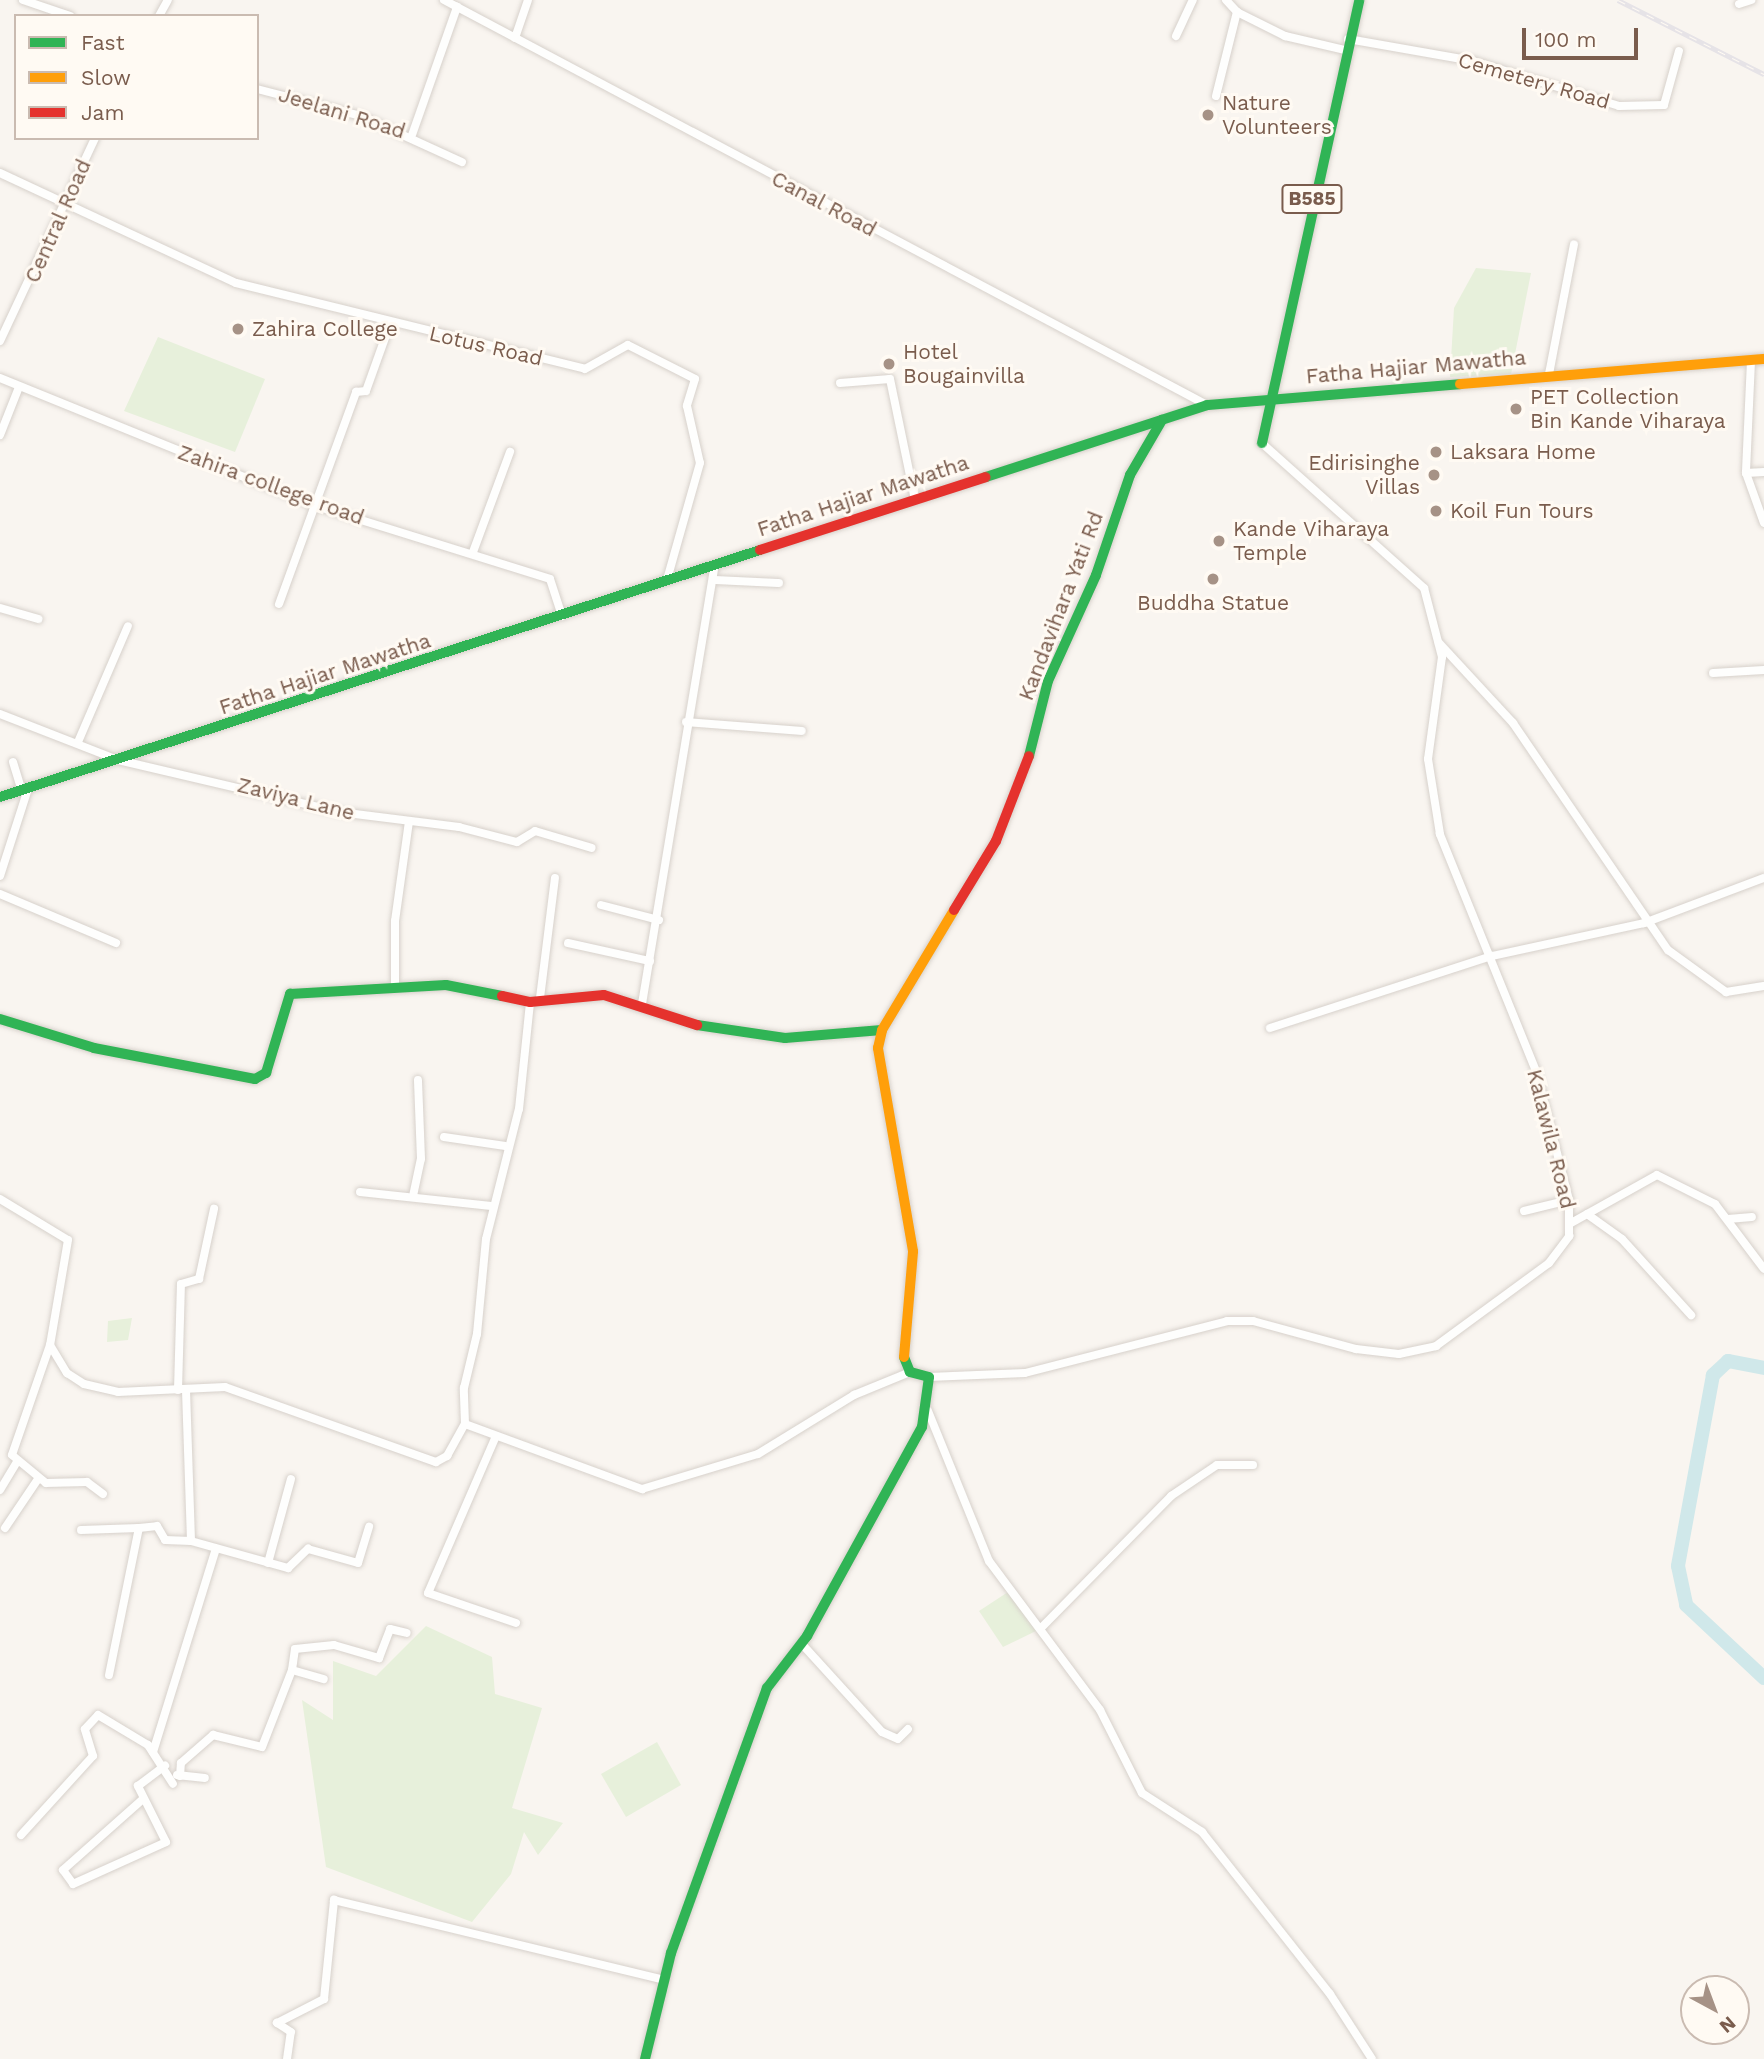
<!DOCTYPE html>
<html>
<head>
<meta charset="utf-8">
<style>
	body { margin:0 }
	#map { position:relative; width:1764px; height:2059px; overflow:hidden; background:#f9f5f0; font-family:"Work Sans",sans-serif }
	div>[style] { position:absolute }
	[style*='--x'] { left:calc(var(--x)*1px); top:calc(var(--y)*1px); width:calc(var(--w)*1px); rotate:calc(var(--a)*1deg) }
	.green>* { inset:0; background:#e7f0db }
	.river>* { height:14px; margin:-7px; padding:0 7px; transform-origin:7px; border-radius:7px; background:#d0e8ea }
	.roads { filter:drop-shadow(0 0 2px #d7d1cb) drop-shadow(0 0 2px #d7d1cb) }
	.street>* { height:8px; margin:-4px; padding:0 4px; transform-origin:4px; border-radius:4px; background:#fefefd }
	.fast>* { height:10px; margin:-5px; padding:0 5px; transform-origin:5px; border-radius:5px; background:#30b455 }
	.slow>* { height:10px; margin:-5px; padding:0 5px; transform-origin:5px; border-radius:5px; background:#ff9f0a }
	.jam>* { height:10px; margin:-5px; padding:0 5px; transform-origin:5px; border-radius:5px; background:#e5322d }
	.rail>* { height:5px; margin-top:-2.5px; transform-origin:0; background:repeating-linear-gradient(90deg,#fffaf3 0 8px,#e6e3e7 0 16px); box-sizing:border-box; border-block:2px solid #e6e3e7 }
	.dots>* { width:19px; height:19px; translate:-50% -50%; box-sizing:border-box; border:4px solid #fffaf3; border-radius:50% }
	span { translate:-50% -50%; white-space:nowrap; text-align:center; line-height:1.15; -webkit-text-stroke:6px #fffaf3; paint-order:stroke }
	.shield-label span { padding:2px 5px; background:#fffaf3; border:2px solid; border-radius:5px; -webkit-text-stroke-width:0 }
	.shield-label { font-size:19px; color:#7a5c4d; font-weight:700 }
	.street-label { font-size:21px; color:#7a5c4d }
	.poi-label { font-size:21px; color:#7a5c4d }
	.left { translate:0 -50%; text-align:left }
	.right { translate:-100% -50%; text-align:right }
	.legend { position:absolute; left:14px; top:14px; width:245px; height:126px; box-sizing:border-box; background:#fffaf3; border:2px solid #cabbb1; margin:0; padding:9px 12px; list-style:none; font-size:21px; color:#7a5c4d }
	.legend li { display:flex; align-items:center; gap:14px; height:35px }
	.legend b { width:35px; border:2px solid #cabbb1 }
	.north { position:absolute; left:1680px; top:1975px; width:70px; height:70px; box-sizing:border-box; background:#fffaf3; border:2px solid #cabbb1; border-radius:50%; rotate:139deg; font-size:19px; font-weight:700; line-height:28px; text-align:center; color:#7a5c4d }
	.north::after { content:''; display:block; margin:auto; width:24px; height:32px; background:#a69286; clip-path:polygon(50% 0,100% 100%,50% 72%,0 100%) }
	.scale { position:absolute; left:1522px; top:28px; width:116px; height:32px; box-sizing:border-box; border:4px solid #7a5c4d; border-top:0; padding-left:9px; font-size:21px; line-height:24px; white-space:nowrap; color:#7a5c4d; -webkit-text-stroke:5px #fffaf3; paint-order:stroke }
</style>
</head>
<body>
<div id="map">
	<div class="green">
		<i style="clip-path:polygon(1476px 268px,1531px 273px,1511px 374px,1450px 377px,1454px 308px)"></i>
		<i style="clip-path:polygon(158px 337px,265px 379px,235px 452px,124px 411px)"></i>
		<i style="clip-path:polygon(132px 1318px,128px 1340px,107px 1342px,108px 1321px)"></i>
		<i style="clip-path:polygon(1008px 1592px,1036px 1631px,1003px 1647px,979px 1611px)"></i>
		<i style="clip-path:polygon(426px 1626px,492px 1657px,495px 1694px,542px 1708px,512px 1808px,563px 1823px,538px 1855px,524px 1832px,511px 1874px,472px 1922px,326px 1867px,302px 1700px,333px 1720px,333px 1661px,376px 1676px)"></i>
		<i style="clip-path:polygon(657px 1742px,681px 1785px,626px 1817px,601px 1774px)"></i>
	</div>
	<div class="river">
		<i style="--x:1764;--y:1368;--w:37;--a:-169"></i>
		<i style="--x:1728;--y:1361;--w:21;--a:137"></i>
		<i style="--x:1713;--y:1375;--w:194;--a:100.4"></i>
		<i style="--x:1678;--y:1566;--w:40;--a:78"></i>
		<i style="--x:1686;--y:1605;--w:107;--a:43.1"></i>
	</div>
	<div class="roads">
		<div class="street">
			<i style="--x:23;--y:0;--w:50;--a:18.8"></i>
			<i style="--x:444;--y:0;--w:864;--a:27.96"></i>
			<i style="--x:1226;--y:0;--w:16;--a:47"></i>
			<i style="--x:1739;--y:4;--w:13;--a:-18"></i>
			<i style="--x:159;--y:16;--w:18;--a:-61"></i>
			<i style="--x:1176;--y:36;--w:40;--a:-65"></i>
			<i style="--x:515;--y:38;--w:40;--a:-71.1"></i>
			<i style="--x:1348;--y:39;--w:127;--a:10"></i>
			<i style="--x:1473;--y:61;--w:153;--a:17.1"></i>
			<i style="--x:1619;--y:106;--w:45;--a:-1.3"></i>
			<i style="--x:1664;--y:105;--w:56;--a:-74.5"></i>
			<i style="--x:257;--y:89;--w:107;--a:14.6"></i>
			<i style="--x:361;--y:116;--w:111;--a:24.5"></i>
			<i style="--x:1216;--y:96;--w:87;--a:-76"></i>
			<i style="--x:1237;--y:12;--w:54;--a:26.6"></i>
			<i style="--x:1285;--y:36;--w:62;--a:13.1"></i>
			<i style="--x:412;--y:135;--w:136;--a:-70.6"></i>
			<i style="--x:0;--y:173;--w:260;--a:25"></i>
			<i style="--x:236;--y:283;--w:359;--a:13.8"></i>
			<i style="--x:585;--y:369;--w:49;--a:-29.2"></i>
			<i style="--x:628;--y:345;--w:75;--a:26.9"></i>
			<i style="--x:695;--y:379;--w:28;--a:107"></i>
			<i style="--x:687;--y:406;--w:58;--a:77.2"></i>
			<i style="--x:700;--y:463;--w:122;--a:105.8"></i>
			<i style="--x:0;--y:341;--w:224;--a:-64.9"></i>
			<i style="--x:1751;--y:361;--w:112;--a:92.6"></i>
			<i style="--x:1746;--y:473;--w:53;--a:70.2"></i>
			<i style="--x:1549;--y:374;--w:132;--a:-79.1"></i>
			<i style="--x:0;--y:378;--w:341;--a:22.1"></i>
			<i style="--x:316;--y:506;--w:245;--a:17.3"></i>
			<i style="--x:550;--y:579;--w:39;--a:72"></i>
			<i style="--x:840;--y:383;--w:50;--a:-4.6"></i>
			<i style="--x:890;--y:379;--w:124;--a:78.3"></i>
			<i style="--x:0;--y:435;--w:52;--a:-68.4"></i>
			<i style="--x:1746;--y:473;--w:18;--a:-3"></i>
			<i style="--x:473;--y:552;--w:107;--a:-69.7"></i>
			<i style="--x:714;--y:580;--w:65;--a:2.6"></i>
			<i style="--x:279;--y:604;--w:226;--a:-70"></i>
			<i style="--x:356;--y:392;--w:10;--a:-6"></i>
			<i style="--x:366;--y:391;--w:71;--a:-70.3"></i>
			<i style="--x:0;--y:608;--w:40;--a:16"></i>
			<i style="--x:1439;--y:643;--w:109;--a:47.2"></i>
			<i style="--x:1513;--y:723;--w:275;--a:55.7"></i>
			<i style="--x:1668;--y:950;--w:72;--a:35.9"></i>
			<i style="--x:1726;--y:992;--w:38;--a:-9"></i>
			<i style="--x:1713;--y:673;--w:51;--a:-3.4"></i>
			<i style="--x:0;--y:714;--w:127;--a:21.3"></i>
			<i style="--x:118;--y:760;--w:227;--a:13.2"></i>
			<i style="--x:339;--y:812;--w:121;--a:7.1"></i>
			<i style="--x:459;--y:827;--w:60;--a:14.5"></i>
			<i style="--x:517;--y:842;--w:21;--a:-31"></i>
			<i style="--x:535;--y:831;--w:59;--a:16.6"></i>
			<i style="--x:686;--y:722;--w:116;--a:4.4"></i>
			<i style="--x:78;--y:742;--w:126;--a:-66.7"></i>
			<i style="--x:13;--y:762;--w:30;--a:73"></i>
			<i style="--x:0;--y:876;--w:91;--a:-72.2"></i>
			<i style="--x:0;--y:894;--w:126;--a:22.9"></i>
			<i style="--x:601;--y:905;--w:60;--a:14.5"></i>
			<i style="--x:568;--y:943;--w:84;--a:12.4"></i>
			<i style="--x:395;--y:985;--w:64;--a:-90"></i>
			<i style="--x:395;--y:921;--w:101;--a:-82"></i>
			<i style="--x:540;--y:998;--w:121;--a:-82.9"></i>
			<i style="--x:642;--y:1004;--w:445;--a:-80.6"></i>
			<i style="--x:1270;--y:1028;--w:233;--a:-18"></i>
			<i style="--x:1492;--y:956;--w:156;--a:-12.2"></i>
			<i style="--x:1644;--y:923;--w:128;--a:-20.6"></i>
			<i style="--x:444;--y:1137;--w:62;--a:8.4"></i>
			<i style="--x:360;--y:1192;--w:132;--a:6.1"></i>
			<i style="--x:413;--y:1196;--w:38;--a:-78"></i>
			<i style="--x:421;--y:1159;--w:79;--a:-92.2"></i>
			<i style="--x:0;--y:1199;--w:79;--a:31.1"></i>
			<i style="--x:68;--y:1240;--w:107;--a:99.7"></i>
			<i style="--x:50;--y:1345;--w:33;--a:59"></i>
			<i style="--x:67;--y:1373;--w:20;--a:33"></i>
			<i style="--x:84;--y:1384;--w:35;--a:13"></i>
			<i style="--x:118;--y:1392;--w:107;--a:-2.7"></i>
			<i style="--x:225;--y:1387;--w:224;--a:19.6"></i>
			<i style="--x:436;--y:1462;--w:13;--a:-29"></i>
			<i style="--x:447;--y:1456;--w:37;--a:-61"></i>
			<i style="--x:465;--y:1424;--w:189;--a:20.2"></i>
			<i style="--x:642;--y:1489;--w:121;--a:-16.8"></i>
			<i style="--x:758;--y:1454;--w:113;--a:-31.6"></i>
			<i style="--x:854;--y:1395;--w:61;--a:-22.3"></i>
			<i style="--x:1524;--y:1211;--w:46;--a:-13.7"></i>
			<i style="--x:1587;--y:1214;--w:43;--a:35.5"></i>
			<i style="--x:1622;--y:1239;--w:103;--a:47.8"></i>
			<i style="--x:1728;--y:1219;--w:24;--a:-5"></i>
			<i style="--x:1571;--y:1223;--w:98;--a:-29.2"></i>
			<i style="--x:1657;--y:1175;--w:65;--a:26.6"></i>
			<i style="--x:1715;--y:1204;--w:81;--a:53"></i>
			<i style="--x:50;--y:1345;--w:116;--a:109.1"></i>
			<i style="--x:12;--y:1455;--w:44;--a:39.5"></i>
			<i style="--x:46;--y:1483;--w:41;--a:-1.4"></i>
			<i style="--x:87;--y:1482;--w:20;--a:37"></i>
			<i style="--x:929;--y:1377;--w:96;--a:-2.4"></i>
			<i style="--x:1025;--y:1373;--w:209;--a:-14.4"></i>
			<i style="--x:1227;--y:1321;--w:26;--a:0"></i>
			<i style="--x:1253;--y:1321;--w:107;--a:15.2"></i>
			<i style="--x:1356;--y:1349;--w:43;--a:6.6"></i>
			<i style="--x:1399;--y:1354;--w:38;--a:-12"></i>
			<i style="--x:1436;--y:1346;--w:140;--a:-36.3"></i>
			<i style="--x:1549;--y:1263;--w:34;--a:-53"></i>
			<i style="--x:1569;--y:1236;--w:36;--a:-90"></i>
			<i style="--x:1569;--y:1200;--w:133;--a:-104.3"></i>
			<i style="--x:1536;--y:1071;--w:256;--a:-112.1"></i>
			<i style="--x:1440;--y:834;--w:76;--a:-99.1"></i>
			<i style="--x:1428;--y:759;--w:103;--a:-82.2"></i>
			<i style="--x:1442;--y:657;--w:71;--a:-104.6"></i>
			<i style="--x:1424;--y:588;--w:217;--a:-138.2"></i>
			<i style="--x:178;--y:1390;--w:106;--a:-88.4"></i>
			<i style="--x:181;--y:1284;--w:19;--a:-16"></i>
			<i style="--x:199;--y:1279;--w:72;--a:-77.9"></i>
			<i style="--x:186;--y:1390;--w:151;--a:88.1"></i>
			<i style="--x:191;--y:1541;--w:101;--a:15.6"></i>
			<i style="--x:288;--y:1568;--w:28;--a:-44"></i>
			<i style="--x:308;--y:1549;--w:52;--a:15.6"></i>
			<i style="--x:358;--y:1563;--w:38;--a:-73"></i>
			<i style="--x:928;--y:1411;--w:162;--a:67.9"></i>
			<i style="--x:989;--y:1561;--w:186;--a:53.3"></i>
			<i style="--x:1100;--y:1710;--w:93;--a:63.2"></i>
			<i style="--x:1142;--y:1793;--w:72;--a:33"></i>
			<i style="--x:1202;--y:1832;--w:206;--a:51.7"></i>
			<i style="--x:1330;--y:1994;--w:77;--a:57.1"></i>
			<i style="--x:465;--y:1424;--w:36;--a:-92"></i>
			<i style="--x:464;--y:1388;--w:56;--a:-76.5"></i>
			<i style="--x:477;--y:1334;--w:95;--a:-84.6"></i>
			<i style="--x:486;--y:1239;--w:134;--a:-75.8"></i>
			<i style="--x:519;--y:1109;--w:108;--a:-84.1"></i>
			<i style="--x:496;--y:1436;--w:171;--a:113.4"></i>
			<i style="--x:428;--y:1593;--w:93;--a:18.8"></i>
			<i style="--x:0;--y:1490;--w:33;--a:-59"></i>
			<i style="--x:5;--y:1528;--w:59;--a:-56"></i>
			<i style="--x:81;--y:1530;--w:58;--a:-2"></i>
			<i style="--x:268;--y:1563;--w:87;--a:-74.7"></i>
			<i style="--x:1042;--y:1627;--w:184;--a:-45.4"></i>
			<i style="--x:1171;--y:1496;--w:55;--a:-34"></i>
			<i style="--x:1217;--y:1465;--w:36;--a:0"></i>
			<i style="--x:801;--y:1643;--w:120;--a:47.7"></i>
			<i style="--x:882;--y:1732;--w:17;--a:24"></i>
			<i style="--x:898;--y:1739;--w:14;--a:-45"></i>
			<i style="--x:292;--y:1670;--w:21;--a:-82"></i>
			<i style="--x:295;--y:1649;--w:39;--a:-6"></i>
			<i style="--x:334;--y:1645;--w:47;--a:16.1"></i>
			<i style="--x:379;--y:1658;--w:31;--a:-69"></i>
			<i style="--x:390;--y:1629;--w:17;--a:13"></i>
			<i style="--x:109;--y:1675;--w:150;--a:-78.5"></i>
			<i style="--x:139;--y:1528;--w:18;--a:-6"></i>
			<i style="--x:157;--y:1526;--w:16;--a:60"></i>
			<i style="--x:165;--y:1540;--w:26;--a:2"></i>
			<i style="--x:153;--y:1752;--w:213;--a:-72.8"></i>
			<i style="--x:177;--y:1775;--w:28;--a:6"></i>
			<i style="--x:180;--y:1776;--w:13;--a:-86"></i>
			<i style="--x:181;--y:1763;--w:43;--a:-41.2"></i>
			<i style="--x:213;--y:1735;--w:50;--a:13.8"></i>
			<i style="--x:262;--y:1747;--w:83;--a:-68.7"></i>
			<i style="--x:292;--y:1670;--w:33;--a:16"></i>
			<i style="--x:143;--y:1799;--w:107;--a:138.4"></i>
			<i style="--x:63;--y:1870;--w:17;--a:54"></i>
			<i style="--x:73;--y:1884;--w:102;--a:-24.3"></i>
			<i style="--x:166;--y:1842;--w:63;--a:-116.6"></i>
			<i style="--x:138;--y:1786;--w:34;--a:-37"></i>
			<i style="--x:21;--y:1835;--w:107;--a:-47.7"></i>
			<i style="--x:93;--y:1756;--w:28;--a:-107"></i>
			<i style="--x:85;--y:1729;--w:19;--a:-47"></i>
			<i style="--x:98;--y:1715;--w:58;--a:31"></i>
			<i style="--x:148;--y:1745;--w:46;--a:57.3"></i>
			<i style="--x:287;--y:2059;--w:27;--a:-82"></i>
			<i style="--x:291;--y:2032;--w:17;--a:-147"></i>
			<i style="--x:277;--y:2023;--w:53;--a:-27.1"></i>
			<i style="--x:324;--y:1999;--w:100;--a:-84.2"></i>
			<i style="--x:334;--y:1900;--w:340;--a:13.6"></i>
		</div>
		<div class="fast">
			<i style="--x:1262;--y:443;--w:453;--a:-77.6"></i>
			<i style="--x:986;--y:477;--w:232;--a:-18"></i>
			<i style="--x:1207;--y:405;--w:254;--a:-4.7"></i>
			<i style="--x:1029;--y:756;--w:77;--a:-75.8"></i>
			<i style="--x:1048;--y:681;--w:116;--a:-65.6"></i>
			<i style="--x:1096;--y:575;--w:106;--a:-71.2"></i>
			<i style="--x:1130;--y:475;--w:64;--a:-59.8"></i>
			<i style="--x:0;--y:797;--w:799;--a:-18"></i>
			<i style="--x:0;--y:1019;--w:98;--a:17.1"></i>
			<i style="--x:94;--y:1048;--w:164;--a:10.9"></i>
			<i style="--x:255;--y:1079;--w:13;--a:-29"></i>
			<i style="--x:266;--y:1073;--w:83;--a:-73.1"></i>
			<i style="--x:290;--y:994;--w:156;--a:-3.3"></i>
			<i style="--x:446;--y:985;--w:57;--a:11.1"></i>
			<i style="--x:697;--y:1025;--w:89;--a:8.4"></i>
			<i style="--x:785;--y:1038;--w:97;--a:-4.7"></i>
			<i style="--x:645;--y:2059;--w:109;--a:-76.2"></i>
			<i style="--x:671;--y:1953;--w:282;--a:-70.1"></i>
			<i style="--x:767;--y:1688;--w:66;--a:-52.4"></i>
			<i style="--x:807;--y:1636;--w:239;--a:-61.2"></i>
			<i style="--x:922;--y:1427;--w:50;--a:-82"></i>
			<i style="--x:929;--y:1377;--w:20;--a:-165"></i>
			<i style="--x:910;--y:1372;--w:16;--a:-112"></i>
		</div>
		<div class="slow">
			<i style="--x:1460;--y:384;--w:305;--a:-4.7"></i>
			<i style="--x:904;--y:1357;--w:106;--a:-85.1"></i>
			<i style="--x:913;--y:1251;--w:206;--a:-99.8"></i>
			<i style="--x:878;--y:1048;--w:18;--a:-77"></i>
			<i style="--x:882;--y:1030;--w:140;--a:-59"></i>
		</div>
		<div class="jam">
			<i style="--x:760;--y:550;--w:237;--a:-17.9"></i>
			<i style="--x:954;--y:910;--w:81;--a:-58.7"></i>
			<i style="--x:996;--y:841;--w:91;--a:-68.8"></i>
			<i style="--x:502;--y:996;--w:29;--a:12"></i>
			<i style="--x:530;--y:1002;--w:74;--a:-5.4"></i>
			<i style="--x:604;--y:995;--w:98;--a:17.9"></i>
		</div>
	</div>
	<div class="rail">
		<i style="--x:1618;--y:0;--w:164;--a:26.9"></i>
	</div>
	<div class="dots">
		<i style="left:1208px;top:115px;background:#a69286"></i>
		<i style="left:238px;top:329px;background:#a69286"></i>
		<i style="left:889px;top:364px;background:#a69286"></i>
		<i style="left:1516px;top:409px;background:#a69286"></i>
		<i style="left:1436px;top:452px;background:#a69286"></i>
		<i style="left:1434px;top:475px;background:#a69286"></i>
		<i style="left:1436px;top:511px;background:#a69286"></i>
		<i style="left:1219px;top:541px;background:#a69286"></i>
		<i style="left:1213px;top:579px;background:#a69286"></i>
	</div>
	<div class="shield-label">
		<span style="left:1312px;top:199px">B585</span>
	</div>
	<div class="street-label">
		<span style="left:1534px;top:81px;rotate:16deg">Cemetery Road</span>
		<span style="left:342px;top:113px;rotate:17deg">Jeelani Road</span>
		<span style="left:824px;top:204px;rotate:28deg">Canal Road</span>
		<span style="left:58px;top:221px;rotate:-66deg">Central Road</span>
		<span style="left:486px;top:346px;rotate:13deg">Lotus Road</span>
		<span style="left:1416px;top:367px;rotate:-5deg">Fatha Hajiar Mawatha</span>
		<span style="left:271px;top:485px;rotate:20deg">Zahira college road</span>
		<span style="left:863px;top:496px;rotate:-18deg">Fatha Hajiar Mawatha</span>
		<span style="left:1061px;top:606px;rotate:-69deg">Kandavihara Yati Rd</span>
		<span style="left:325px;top:674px;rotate:-18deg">Fatha Hajiar Mawatha</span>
		<span style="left:296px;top:799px;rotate:14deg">Zaviya Lane</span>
		<span style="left:1551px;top:1139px;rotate:76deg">Kalawila Road</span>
	</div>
	<div class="poi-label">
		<span class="left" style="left:1222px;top:115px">Nature<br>Volunteers</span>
		<span class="left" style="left:252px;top:329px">Zahira College</span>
		<span class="left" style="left:903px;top:364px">Hotel<br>Bougainvilla</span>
		<span class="left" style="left:1530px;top:409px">PET Collection<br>Bin Kande Viharaya</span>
		<span class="left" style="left:1450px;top:452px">Laksara Home</span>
		<span class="right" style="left:1420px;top:475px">Edirisinghe<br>Villas</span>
		<span class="left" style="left:1450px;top:511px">Koil Fun Tours</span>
		<span class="left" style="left:1233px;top:541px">Kande Viharaya<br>Temple</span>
		<span style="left:1213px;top:603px">Buddha Statue</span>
	</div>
	<ul class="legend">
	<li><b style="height:9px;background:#30b455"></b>Fast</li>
	<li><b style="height:9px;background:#ff9f0a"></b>Slow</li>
	<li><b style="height:9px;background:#e5322d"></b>Jam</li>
	</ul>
	<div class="north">N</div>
	<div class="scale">100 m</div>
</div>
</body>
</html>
